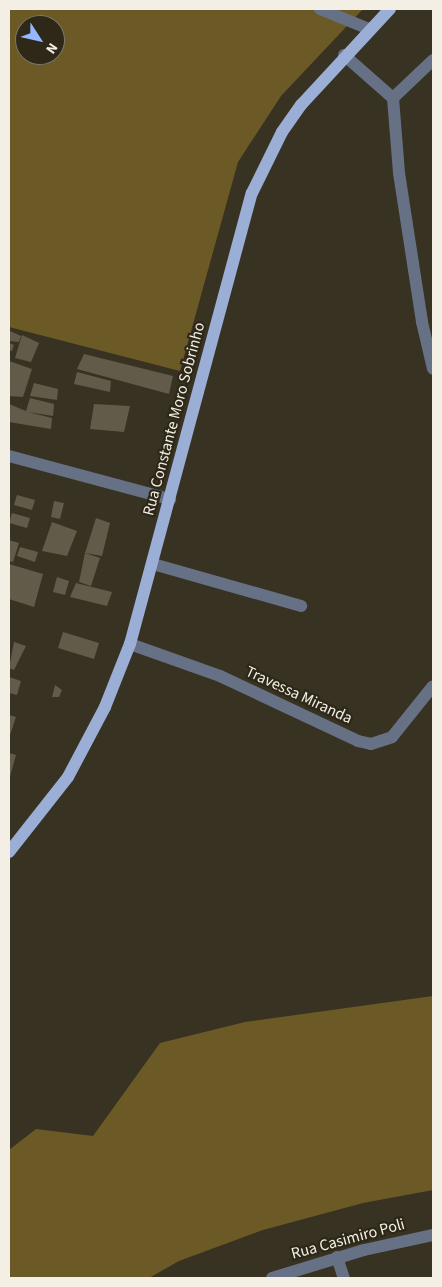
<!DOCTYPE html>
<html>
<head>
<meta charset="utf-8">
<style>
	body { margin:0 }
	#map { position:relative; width:442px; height:1287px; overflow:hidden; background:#383222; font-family:"Source Sans 3",sans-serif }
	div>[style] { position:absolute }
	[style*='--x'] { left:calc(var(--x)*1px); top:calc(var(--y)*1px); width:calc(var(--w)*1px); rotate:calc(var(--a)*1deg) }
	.forest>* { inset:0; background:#6c5a26 }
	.building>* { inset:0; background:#625b4a }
	.minor>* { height:12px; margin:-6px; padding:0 6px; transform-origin:6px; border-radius:6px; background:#677185 }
	.major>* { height:12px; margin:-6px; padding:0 6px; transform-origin:6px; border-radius:6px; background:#9aaed6 }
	span { translate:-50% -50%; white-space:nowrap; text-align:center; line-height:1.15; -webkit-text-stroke:4.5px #2e2819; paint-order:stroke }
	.street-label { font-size:16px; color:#f3efe5 }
	.frame { position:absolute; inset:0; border:10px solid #f3efe5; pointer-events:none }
	.north { position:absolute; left:15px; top:15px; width:50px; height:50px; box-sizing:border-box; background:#2e2819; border:1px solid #7d786b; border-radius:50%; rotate:125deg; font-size:14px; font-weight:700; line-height:20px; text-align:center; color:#f3efe5 }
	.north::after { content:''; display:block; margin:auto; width:18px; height:22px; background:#94b7fd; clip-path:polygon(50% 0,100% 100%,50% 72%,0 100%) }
</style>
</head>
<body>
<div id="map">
	<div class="forest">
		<i style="clip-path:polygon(evenodd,9px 9px,363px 9px,281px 96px,238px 162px,180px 371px,9px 327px,9px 9px,25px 25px,55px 25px,55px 55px,25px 55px,25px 25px)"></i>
		<i style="clip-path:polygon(433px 996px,433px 1190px,363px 1203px,263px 1230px,179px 1261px,149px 1278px,9px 1278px,9px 1150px,36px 1129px,93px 1136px,160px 1043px,245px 1022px)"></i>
	</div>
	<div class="building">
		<i style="clip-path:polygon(10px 331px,21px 336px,19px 342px,9px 341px)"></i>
		<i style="clip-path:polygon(22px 335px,39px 343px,31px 362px,15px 358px)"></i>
		<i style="clip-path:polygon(9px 343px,14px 345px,12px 351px,9px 350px)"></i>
		<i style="clip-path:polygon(84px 354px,173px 376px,169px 394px,77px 369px)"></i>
		<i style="clip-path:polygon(9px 361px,32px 369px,23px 397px,9px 396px)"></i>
		<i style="clip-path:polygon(77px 372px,111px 381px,110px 392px,74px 384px)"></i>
		<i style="clip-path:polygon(34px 383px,58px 389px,57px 400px,30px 396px)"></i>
		<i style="clip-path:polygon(30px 398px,54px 404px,53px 416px,28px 412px,52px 418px,51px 429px,9px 422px,9px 404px,26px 411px)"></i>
		<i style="clip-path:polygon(94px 404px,130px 406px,124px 432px,90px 429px)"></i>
		<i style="clip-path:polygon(17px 495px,35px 500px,32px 510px,14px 505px)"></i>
		<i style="clip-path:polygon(54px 501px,64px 503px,60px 519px,51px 517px)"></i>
		<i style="clip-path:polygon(12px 513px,30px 518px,27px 528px,9px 523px)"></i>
		<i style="clip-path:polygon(96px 518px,110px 523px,102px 556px,85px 553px)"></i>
		<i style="clip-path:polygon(52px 522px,77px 531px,67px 556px,42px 551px)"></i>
		<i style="clip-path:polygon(9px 540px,19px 543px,13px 562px,9px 561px)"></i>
		<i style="clip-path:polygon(20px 547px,38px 552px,35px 562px,17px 556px)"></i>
		<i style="clip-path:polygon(85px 553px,100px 558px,91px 586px,79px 582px)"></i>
		<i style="clip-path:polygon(9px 564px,43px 574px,34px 607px,9px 599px)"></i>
		<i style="clip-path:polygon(57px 577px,69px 581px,65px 595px,53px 592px)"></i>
		<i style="clip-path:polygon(76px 583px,112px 592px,107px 606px,70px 597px)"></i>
		<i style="clip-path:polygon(63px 632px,99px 643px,94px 659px,58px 648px)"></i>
		<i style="clip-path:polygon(14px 642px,26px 646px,14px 670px,9px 668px)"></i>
		<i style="clip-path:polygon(9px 677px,21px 681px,17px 695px,9px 693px)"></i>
		<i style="clip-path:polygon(55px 685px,62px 690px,59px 697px,52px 697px)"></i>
		<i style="clip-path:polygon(9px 715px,16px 717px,9px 738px)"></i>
		<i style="clip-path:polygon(9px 753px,16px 755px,9px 780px)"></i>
	</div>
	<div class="minor">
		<i style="--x:320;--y:9;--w:53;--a:22.2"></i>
		<i style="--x:344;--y:55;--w:65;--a:41.3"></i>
		<i style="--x:433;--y:60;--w:55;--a:136.5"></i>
		<i style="--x:393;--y:98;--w:75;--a:85.4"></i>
		<i style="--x:399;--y:173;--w:151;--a:81.2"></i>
		<i style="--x:422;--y:322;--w:48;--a:76.8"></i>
		<i style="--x:9;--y:456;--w:167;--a:15"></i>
		<i style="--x:153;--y:564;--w:154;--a:15.8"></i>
		<i style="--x:130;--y:644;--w:96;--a:19.6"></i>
		<i style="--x:220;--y:676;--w:153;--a:25.2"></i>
		<i style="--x:358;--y:741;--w:13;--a:13"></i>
		<i style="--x:371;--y:744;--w:22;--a:-18"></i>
		<i style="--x:392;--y:737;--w:65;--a:-51.2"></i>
		<i style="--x:337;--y:1257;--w:22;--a:72"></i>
		<i style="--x:272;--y:1278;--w:96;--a:-16.9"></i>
		<i style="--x:364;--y:1250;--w:71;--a:-12.3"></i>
	</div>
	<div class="major">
		<i style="--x:9;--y:852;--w:95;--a:-51.8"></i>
		<i style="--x:68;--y:777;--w:79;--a:-62.1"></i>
		<i style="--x:105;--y:707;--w:68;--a:-68.4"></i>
		<i style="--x:130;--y:644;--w:467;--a:-74.9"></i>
		<i style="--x:252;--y:193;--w:68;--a:-63.8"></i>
		<i style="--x:282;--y:132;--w:33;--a:-55"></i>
		<i style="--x:301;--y:105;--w:131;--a:-47.2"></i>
	</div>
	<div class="street-label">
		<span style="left:174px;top:419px;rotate:-75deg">Rua Constante Moro Sobrinho</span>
		<span style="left:299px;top:695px;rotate:25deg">Travessa Miranda</span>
		<span style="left:348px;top:1239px;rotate:-15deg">Rua Casimiro Poli</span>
	</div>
	<div class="frame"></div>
	<div class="north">N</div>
</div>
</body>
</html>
